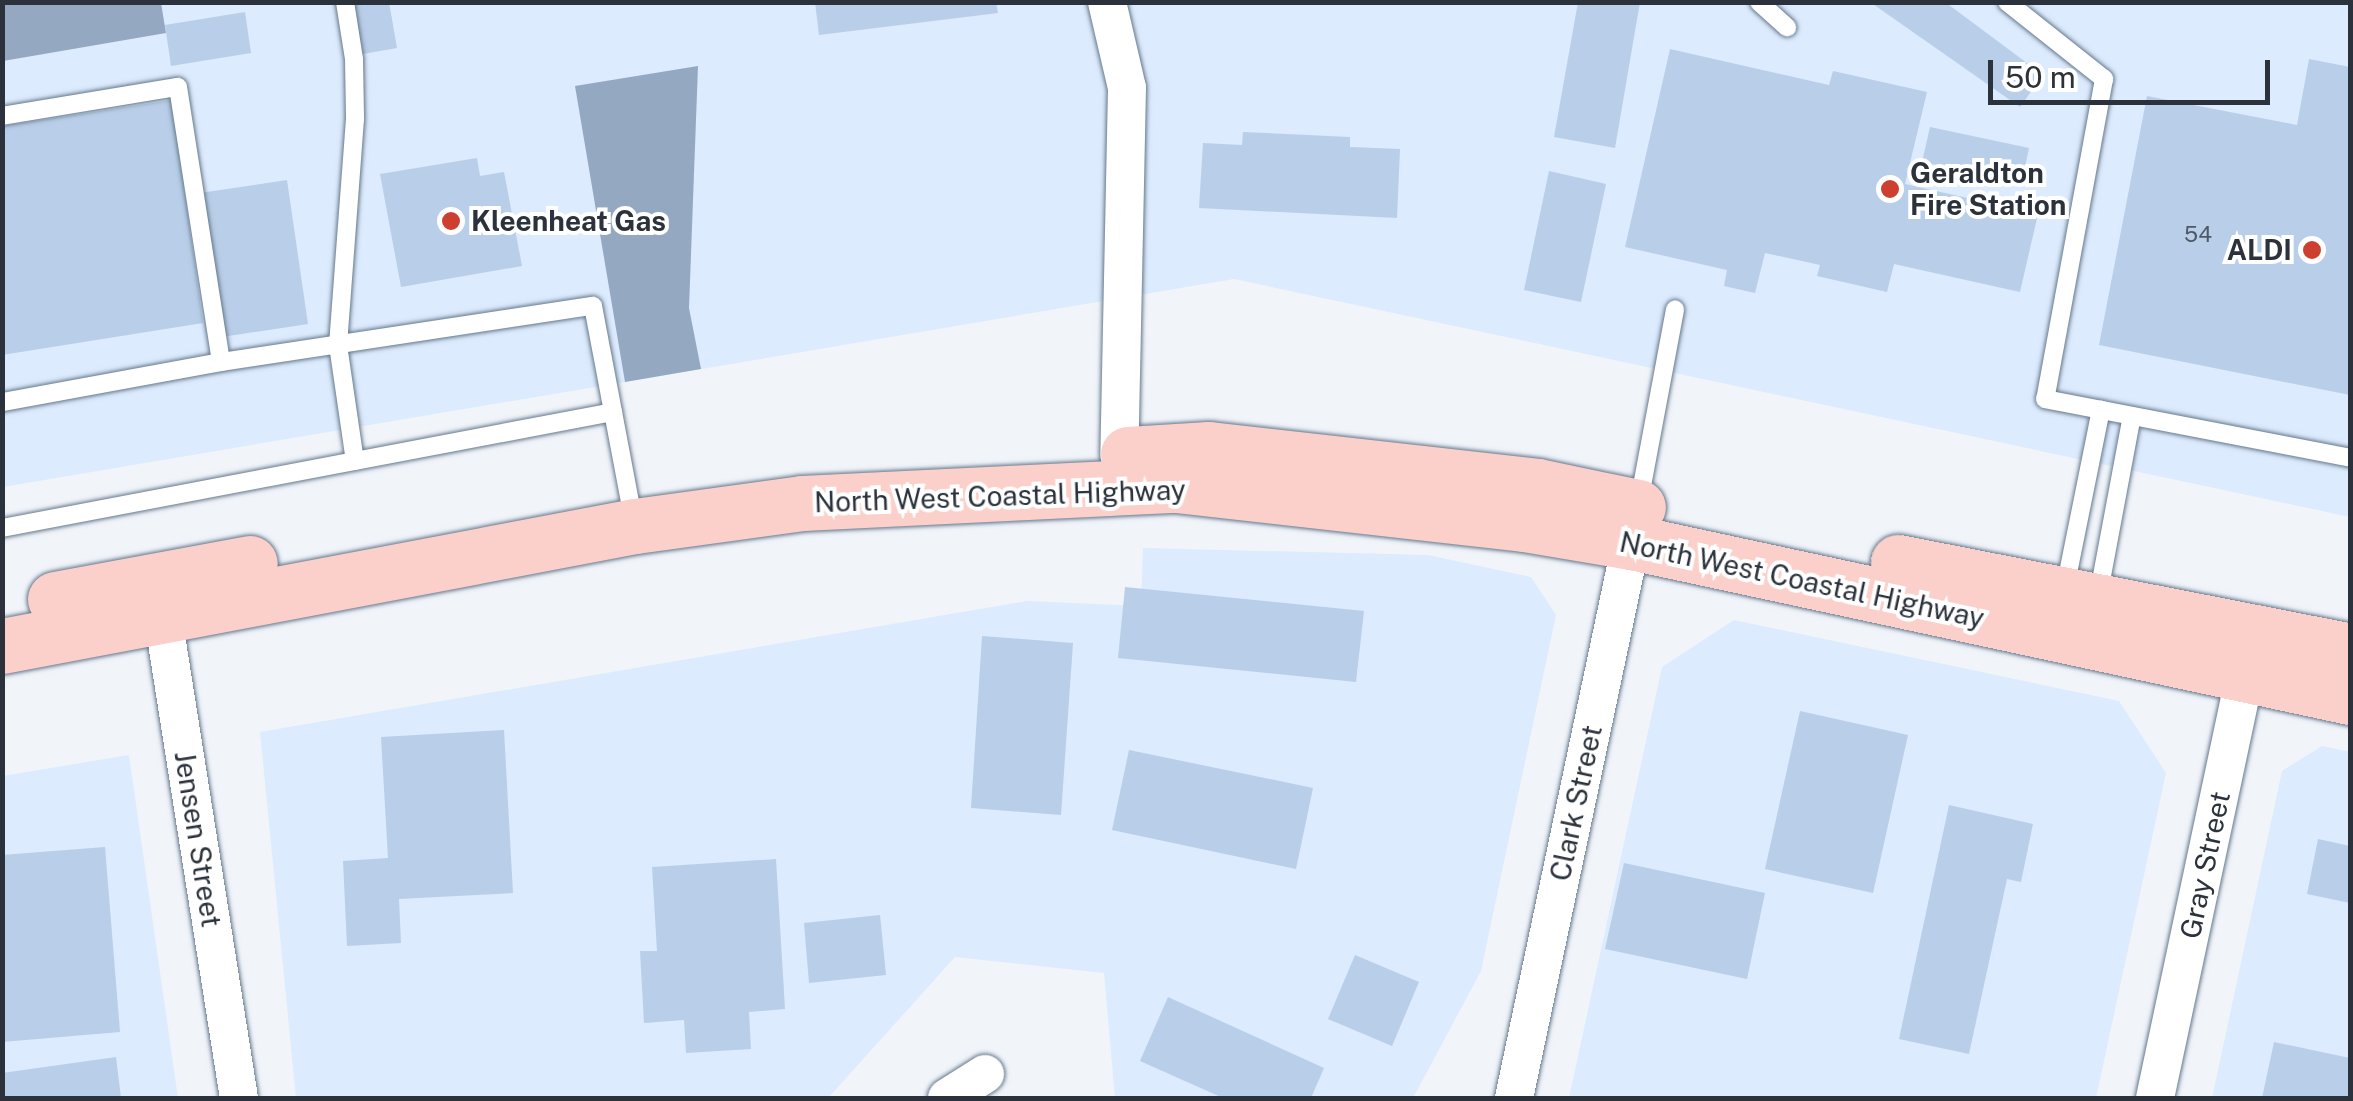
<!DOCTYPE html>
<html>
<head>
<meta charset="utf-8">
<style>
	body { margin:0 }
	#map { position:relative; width:2353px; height:1101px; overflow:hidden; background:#f1f5fa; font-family:"Public Sans",sans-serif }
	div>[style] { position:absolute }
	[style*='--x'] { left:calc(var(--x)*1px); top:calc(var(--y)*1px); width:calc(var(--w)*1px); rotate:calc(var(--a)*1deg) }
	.built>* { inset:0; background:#dcebfd }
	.water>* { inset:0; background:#94a8c1 }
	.building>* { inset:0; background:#b9cee8 }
	.roads { filter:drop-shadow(0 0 2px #66788d) drop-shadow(0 0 2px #66788d) }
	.service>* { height:18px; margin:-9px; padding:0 9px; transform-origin:9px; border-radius:9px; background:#fff }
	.minor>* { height:38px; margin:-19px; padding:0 19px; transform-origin:19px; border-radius:19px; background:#fff }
	.trunk>* { height:55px; margin:-27.5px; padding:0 27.5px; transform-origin:27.5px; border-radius:27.5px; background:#fbd0ca }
	.dots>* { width:28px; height:28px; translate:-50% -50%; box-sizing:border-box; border:5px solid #fff; border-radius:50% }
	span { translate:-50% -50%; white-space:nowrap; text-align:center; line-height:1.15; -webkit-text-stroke:8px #fff; paint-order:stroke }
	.number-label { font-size:22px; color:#4e5966 }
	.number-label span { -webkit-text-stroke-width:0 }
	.poi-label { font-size:28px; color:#2b323b; font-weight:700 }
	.left { translate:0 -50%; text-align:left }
	.right { translate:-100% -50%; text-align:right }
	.street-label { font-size:28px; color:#2b323b }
	.frame { position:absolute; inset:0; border:5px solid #2b323b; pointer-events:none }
	.scale { position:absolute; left:1988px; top:60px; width:282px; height:45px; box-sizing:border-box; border:5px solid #2b323b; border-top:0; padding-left:12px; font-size:30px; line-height:35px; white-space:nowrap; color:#2b323b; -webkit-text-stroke:8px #fff; paint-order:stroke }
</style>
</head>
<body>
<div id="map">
	<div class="built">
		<i style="clip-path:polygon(3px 3px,2350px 3px,2350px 517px,1234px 279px,3px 487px)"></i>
		<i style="clip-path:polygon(1143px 548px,1428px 555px,1531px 577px,1556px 615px,1481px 971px,1413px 1098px,1115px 1098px,1104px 973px,955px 957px,828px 1098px,296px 1098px,260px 732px,1027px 601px,1141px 606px)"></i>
		<i style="clip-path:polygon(1734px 620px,2119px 701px,2166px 773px,2096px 1098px,1569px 1098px,1662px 667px)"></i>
		<i style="clip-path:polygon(2322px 746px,2350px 752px,2350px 1098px,2212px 1098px,2282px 771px)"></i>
		<i style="clip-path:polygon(129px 755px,178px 1098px,3px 1098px,3px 776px)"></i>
	</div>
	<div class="water">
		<i style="clip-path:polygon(3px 2px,161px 3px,166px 33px,3px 61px)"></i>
		<i style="clip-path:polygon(698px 66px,689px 308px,701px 369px,625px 382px,575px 86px)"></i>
	</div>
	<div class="building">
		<i style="clip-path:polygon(348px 2px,389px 2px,397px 48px,357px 55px)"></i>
		<i style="clip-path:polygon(815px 2px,996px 2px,998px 13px,819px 35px)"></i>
		<i style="clip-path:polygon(1578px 2px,1640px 2px,1615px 148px,1554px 137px)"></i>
		<i style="clip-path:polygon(1870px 2px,1945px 2px,2043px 75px,2020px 107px)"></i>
		<i style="clip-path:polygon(245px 12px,251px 53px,171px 66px,165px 25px)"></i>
		<i style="clip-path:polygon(1670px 49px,1829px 85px,1833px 71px,1927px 92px,1905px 184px,2038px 214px,2020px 292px,1894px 264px,1887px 292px,1817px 276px,1820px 265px,1765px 253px,1755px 293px,1724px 286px,1727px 270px,1625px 247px)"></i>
		<i style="clip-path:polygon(2309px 59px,2350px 67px,2350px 395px,2099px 345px,2147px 96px,2297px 125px)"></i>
		<i style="clip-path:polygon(172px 100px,203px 323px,2px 355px,2px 126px)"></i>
		<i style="clip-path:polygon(1930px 127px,2029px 148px,2022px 182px,1922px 162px)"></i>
		<i style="clip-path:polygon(1243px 132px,1350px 137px,1350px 147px,1400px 149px,1397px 218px,1199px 208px,1203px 143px,1242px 145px)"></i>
		<i style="clip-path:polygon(477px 158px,480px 176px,504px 172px,522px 266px,401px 287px,380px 174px)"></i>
		<i style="clip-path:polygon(1549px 171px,1606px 184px,1581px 302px,1524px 290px)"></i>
		<i style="clip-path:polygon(287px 180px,308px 324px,222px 337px,200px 193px)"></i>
		<i style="clip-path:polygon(1125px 587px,1364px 611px,1356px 682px,1118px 658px)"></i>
		<i style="clip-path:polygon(982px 636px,1073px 643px,1061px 815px,971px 808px)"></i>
		<i style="clip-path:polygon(1800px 711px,1908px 735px,1873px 893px,1765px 869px)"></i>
		<i style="clip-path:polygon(504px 730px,513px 893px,399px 899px,401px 943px,347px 946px,343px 861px,388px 858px,381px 737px)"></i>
		<i style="clip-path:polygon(1129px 750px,1313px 788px,1296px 869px,1112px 830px)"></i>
		<i style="clip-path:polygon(1949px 805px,2033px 824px,2021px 882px,2007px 879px,1969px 1054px,1899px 1039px)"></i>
		<i style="clip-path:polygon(2318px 839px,2350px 846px,2350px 903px,2307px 894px)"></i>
		<i style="clip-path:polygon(105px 847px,120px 1032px,2px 1042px,2px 855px)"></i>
		<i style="clip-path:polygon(776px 859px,785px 1009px,749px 1012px,751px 1049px,686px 1053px,684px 1020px,644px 1023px,640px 951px,657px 951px,652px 867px)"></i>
		<i style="clip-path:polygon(1624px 863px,1765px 893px,1747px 979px,1605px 949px)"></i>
		<i style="clip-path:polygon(880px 915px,886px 975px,809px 983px,804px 923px)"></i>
		<i style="clip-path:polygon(1355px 955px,1419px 982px,1392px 1046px,1328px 1019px)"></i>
		<i style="clip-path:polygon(1168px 997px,1324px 1068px,1311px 1098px,1223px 1098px,1140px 1061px)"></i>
		<i style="clip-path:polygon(2274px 1042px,2350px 1058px,2350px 1098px,2262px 1098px)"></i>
		<i style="clip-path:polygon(116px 1057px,121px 1098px,2px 1098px,2px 1073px)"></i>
	</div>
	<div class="roads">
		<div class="service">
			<i style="--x:345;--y:2;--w:58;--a:81"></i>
			<i style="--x:354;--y:59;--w:60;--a:89"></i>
			<i style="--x:355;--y:119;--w:227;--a:94.3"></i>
			<i style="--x:338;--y:345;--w:117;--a:81.7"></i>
			<i style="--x:1759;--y:2;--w:38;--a:42"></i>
			<i style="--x:2007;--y:2;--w:124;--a:38.4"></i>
			<i style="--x:2104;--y:79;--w:325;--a:100.4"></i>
			<i style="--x:2045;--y:399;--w:311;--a:10.9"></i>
			<i style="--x:2;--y:116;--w:178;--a:-9.4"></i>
			<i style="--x:178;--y:87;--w:278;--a:81.1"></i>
			<i style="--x:221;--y:362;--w:223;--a:169.6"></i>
			<i style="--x:221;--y:362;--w:376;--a:-8.6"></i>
			<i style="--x:593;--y:306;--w:108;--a:79.3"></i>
			<i style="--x:1639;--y:502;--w:196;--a:-79.4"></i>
			<i style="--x:2;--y:528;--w:622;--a:-10.75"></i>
			<i style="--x:613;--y:412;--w:108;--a:79.3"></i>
			<i style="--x:2065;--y:588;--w:182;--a:-78.6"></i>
			<i style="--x:2098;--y:597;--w:184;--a:-79.4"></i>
		</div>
		<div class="minor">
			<i style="--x:1107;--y:2;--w:88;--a:76.9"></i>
			<i style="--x:1127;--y:88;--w:367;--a:91.2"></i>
			<i style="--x:159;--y:592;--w:512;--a:81.02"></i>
			<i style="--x:947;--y:1098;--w:45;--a:-32.3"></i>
			<i style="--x:1514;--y:1098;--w:592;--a:-78.1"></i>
			<i style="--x:2155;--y:1098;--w:457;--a:-78"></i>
		</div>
		<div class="trunk">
			<i style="--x:1128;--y:454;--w:81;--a:-3.5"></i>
			<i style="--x:1209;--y:449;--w:330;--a:6.4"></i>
			<i style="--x:1537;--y:486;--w:103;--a:11.7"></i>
			<i style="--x:1898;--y:562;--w:461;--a:11.1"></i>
			<i style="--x:55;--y:599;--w:198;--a:-10.5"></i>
			<i style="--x:2;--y:646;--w:644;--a:-10.73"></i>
			<i style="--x:635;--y:526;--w:169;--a:-7.8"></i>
			<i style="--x:802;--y:503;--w:374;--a:-2.8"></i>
			<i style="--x:1176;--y:485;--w:350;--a:6.4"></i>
			<i style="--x:1524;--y:524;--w:109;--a:9.5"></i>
			<i style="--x:1631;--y:542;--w:736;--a:12.17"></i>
		</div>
	</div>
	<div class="dots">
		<i style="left:1890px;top:189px;background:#cd4030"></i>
		<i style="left:451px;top:221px;background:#cd4030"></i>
		<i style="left:2312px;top:250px;background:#cd4030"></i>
	</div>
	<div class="number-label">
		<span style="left:2198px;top:235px">54</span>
	</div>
	<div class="poi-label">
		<span class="left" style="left:1910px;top:189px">Geraldton<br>Fire Station</span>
		<span class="left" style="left:471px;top:221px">Kleenheat Gas</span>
		<span class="right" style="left:2292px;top:250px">ALDI</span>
	</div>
	<div class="street-label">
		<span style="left:1000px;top:496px;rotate:-2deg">North West Coastal Highway</span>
		<span style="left:1802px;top:580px;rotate:12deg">North West Coastal Highway</span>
		<span style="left:1576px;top:803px;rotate:-78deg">Clark Street</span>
		<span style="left:198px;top:839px;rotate:81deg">Jensen Street</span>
		<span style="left:2205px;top:865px;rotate:-78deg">Gray Street</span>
	</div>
	<div class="frame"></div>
	<div class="scale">50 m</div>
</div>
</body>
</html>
